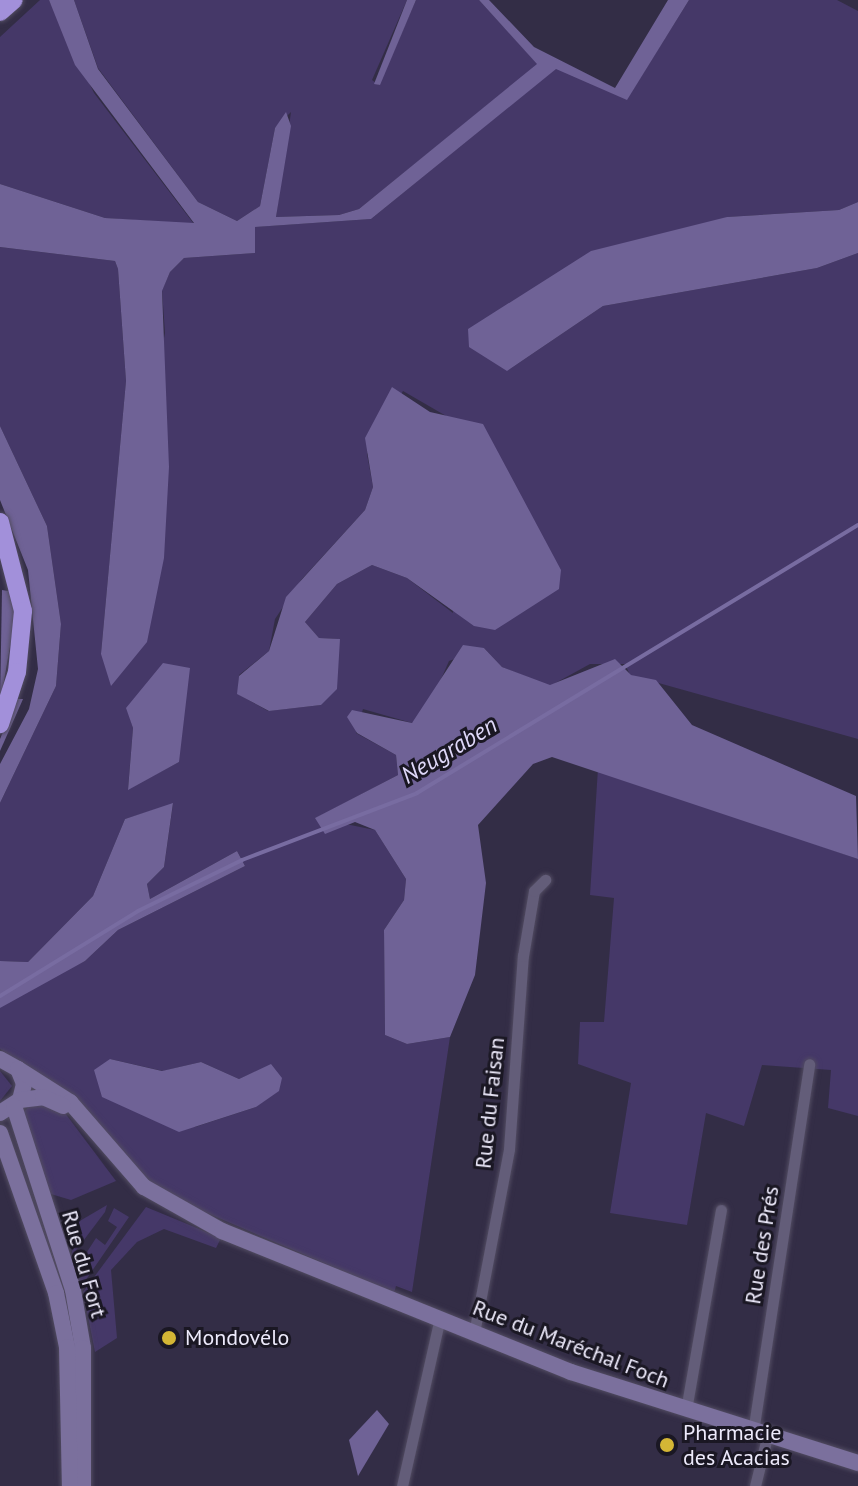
<!DOCTYPE html>
<html>
<head>
<meta charset="utf-8">
<style>
	body { margin:0 }
	#map { position:relative; width:858px; height:1486px; overflow:hidden; background:#332d46; font-family:"PT Sans",sans-serif }
	div>[style] { position:absolute }
	[style*='--x'] { left:calc(var(--x)*1px); top:calc(var(--y)*1px); width:calc(var(--w)*1px); rotate:calc(var(--a)*1deg) }
	.green>* { inset:0; background:#453868 }
	.forest>* { inset:0; background:#6f6296 }
	.stream>* { height:4px; margin:-2px; padding:0 2px; transform-origin:2px; border-radius:2px; background:#786ca1 }
	.roads { filter:drop-shadow(0 0 2px #524c62) drop-shadow(0 0 2px #524c62) }
	.minor>* { height:11px; margin:-5.5px; padding:0 5.5px; transform-origin:5.5px; border-radius:5.5px; background:#635d79 }
	.secondary>* { height:16px; margin:-8px; padding:0 8px; transform-origin:8px; border-radius:8px; background:#7b709d }
	.trunk>* { height:18px; margin:-9px; padding:0 9px; transform-origin:9px; border-radius:9px; background:#a290da }
	.dots>* { width:22px; height:22px; translate:-50% -50%; box-sizing:border-box; border:4px solid #1a1723; border-radius:50% }
	span { translate:-50% -50%; white-space:nowrap; text-align:center; line-height:1.15; -webkit-text-stroke:6px #1a1723; paint-order:stroke }
	.street-label { font-size:22px; color:#edeafb }
	.poi-label { font-size:22px; color:#edeafb }
	.left { translate:0 -50%; text-align:left }
	.water-label { font-size:24px; color:#dfd8f9; font-style:italic }
</style>
</head>
<body>
<div id="map">
	<div class="green">
		<i style="clip-path:polygon(40px 0,49px 0,94px 93px,194px 224px,105px 218px,0 184px,0 37px)"></i>
		<i style="clip-path:polygon(74px 0,407px 0,372px 80px,379px 85px,416px 0,479px 0,538px 64px,359px 209px,339px 215px,276px 217px,291px 112px,275px 128px,260px 206px,237px 221px,198px 202px,98px 68px)"></i>
		<i style="clip-path:polygon(evenodd,689px 0,837px 0,858px 11px,858px 202px,839px 210px,727px 217px,507px 371px,603px 306px,817px 268px,858px 253px,858px 739px,630px 675px,625px 664px,590px 664px,550px 686px,502px 667px,484px 648px,449px 661px,427px 711px,412px 723px,363px 709px,356px 733px,396px 755px,398px 775px,316px 818px,375px 830px,406px 879px,404px 900px,384px 930px,385px 1035px,407px 1044px,450px 1037px,412px 1292px,396px 1286px,394px 1293px,160px 1193px,34px 1071px,0 1049px,0 1008px,17px 993px,85px 961px,118px 930px,245px 866px,237px 851px,150px 899px,147px 884px,164px 867px,173px 804px,125px 819px,93px 896px,28px 962px,0 961px,0 803px,56px 686px,61px 624px,47px 526px,0 426px,0 247px,115px 261px,118px 269px,126px 381px,101px 654px,165px 333px,162px 290px,170px 272px,184px 258px,255px 253px,254px 227px,371px 219px,556px 68px,627px 99px,689px 0,403px 391px,460px 424px,453px 613px,407px 578px,372px 565px,337px 584px,305px 622px,319px 638px,339px 639px,321px 705px,268px 711px,238px 694px,239px 675px,269px 651px,275px 619px,301px 580px,365px 510px,373px 487px,367px 454px,403px 391px,689px 0,130px 718px,179px 762px,128px 789px,133px 728px,130px 718px,689px 0,110px 1059px,163px 1071px,201px 1062px,239px 1079px,271px 1065px,256px 1107px,195px 1127px,110px 1059px)"></i>
		<i style="clip-path:polygon(598px 768px,858px 859px,858px 1116px,828px 1108px,831px 1070px,762px 1065px,744px 1126px,706px 1113px,687px 1225px,610px 1213px,631px 1083px,578px 1064px,580px 1022px,604px 1022px,614px 898px,590px 895px)"></i>
		<i style="clip-path:polygon(0 1071px,12px 1086px,0 1101px)"></i>
		<i style="clip-path:polygon(35px 1101px,62px 1109px,116px 1181px,71px 1200px,44px 1192px,21px 1114px)"></i>
		<i style="clip-path:polygon(107px 1205px,105px 1212px,71px 1257px,78px 1222px)"></i>
		<i style="clip-path:polygon(146px 1207px,221px 1238px,216px 1248px,164px 1229px,137px 1242px,111px 1270px,117px 1338px,95px 1352px,83px 1292px)"></i>
		<i style="clip-path:polygon(114px 1208px,129px 1217px,81px 1287px,76px 1269px,96px 1238px,105px 1245px,117px 1227px,108px 1221px)"></i>
	</div>
	<div class="forest">
		<i style="clip-path:polygon(49px 0,74px 0,98px 69px,198px 202px,237px 221px,260px 206px,275px 128px,286px 112px,291px 126px,276px 217px,339px 215px,359px 209px,537px 64px,479px 0,489px 0,534px 47px,615px 88px,668px 0,689px 0,627px 100px,556px 69px,371px 219px,255px 227px,255px 253px,184px 258px,170px 272px,162px 291px,169px 467px,164px 558px,147px 642px,111px 686px,101px 654px,126px 381px,118px 269px,115px 261px,0 247px,0 184px,105px 218px,194px 223px,75px 65px)"></i>
		<i style="clip-path:polygon(407px 0,416px 0,380px 85px,374px 84px)"></i>
		<i style="clip-path:polygon(858px 202px,858px 253px,817px 268px,603px 306px,507px 371px,469px 347px,468px 329px,591px 251px,727px 217px,839px 210px)"></i>
		<i style="clip-path:polygon(392px 387px,430px 412px,483px 424px,561px 570px,559px 589px,495px 630px,474px 626px,407px 578px,372px 565px,337px 584px,305px 622px,319px 638px,340px 639px,337px 689px,321px 705px,269px 711px,237px 694px,239px 676px,269px 651px,286px 597px,365px 510px,373px 487px,365px 438px)"></i>
		<i style="clip-path:polygon(0 426px,47px 526px,61px 624px,56px 686px,0 803px,0 764px,29px 709px,38px 669px,28px 570px,0 500px)"></i>
		<i style="clip-path:polygon(2px 590px,14px 592px,16px 612px,0 704px)"></i>
		<i style="clip-path:polygon(463px 645px,484px 648px,502px 667px,550px 685px,615px 659px,631px 675px,656px 680px,692px 725px,856px 796px,858px 859px,552px 757px,533px 764px,478px 825px,486px 883px,475px 975px,450px 1037px,407px 1044px,385px 1035px,384px 930px,404px 900px,406px 879px,375px 830px,355px 822px,325px 834px,315px 818px,398px 775px,396px 755px,357px 733px,347px 717px,352px 710px,412px 723px)"></i>
		<i style="clip-path:polygon(163px 663px,190px 668px,179px 762px,128px 790px,133px 728px,126px 708px)"></i>
		<i style="clip-path:polygon(17px 699px,23px 699px,0 751px,0 739px)"></i>
		<i style="clip-path:polygon(173px 803px,164px 867px,147px 884px,150px 899px,237px 851px,245px 866px,118px 930px,85px 961px,0 1008px,0 961px,28px 962px,93px 896px,125px 819px)"></i>
		<i style="clip-path:polygon(110px 1059px,162px 1071px,201px 1062px,239px 1079px,271px 1064px,282px 1078px,279px 1091px,256px 1107px,179px 1132px,102px 1097px,94px 1070px)"></i>
		<i style="clip-path:polygon(377px 1410px,389px 1424px,358px 1476px,349px 1440px)"></i>
	</div>
	<div class="stream">
		<i style="--x:0;--y:996;--w:162;--a:-31.6"></i>
		<i style="--x:138;--y:911;--w:116;--a:-26.1"></i>
		<i style="--x:242;--y:860;--w:187;--a:-20.9"></i>
		<i style="--x:417;--y:793;--w:516;--a:-31.29"></i>
	</div>
	<div class="roads">
		<div class="minor">
			<i style="--x:474;--y:1333;--w:187;--a:-79.2"></i>
			<i style="--x:509;--y:1149;--w:194;--a:-85.9"></i>
			<i style="--x:523;--y:956;--w:66;--a:-80.4"></i>
			<i style="--x:534;--y:891;--w:16;--a:-45"></i>
			<i style="--x:686;--y:1410;--w:203;--a:-80.1"></i>
			<i style="--x:753;--y:1432;--w:372;--a:-81.3"></i>
			<i style="--x:402;--y:1486;--w:172;--a:-77.3"></i>
			<i style="--x:755;--y:1486;--w:50;--a:-76.2"></i>
		</div>
		<div class="secondary">
			<i style="--x:0;--y:1059;--w:21;--a:29"></i>
			<i style="--x:18;--y:1069;--w:16;--a:68"></i>
			<i style="--x:24;--y:1084;--w:16;--a:104"></i>
			<i style="--x:20;--y:1100;--w:24;--a:147"></i>
			<i style="--x:18;--y:1069;--w:62;--a:32.4"></i>
			<i style="--x:70;--y:1102;--w:113;--a:49"></i>
			<i style="--x:144;--y:1187;--w:90;--a:29.4"></i>
			<i style="--x:222;--y:1231;--w:376;--a:22"></i>
			<i style="--x:571;--y:1372;--w:301;--a:17.6"></i>
			<i style="--x:20;--y:1100;--w:23;--a:-7"></i>
			<i style="--x:43;--y:1097;--w:22;--a:24"></i>
			<i style="--x:14;--y:1106;--w:193;--a:72.2"></i>
			<i style="--x:73;--y:1290;--w:59;--a:80.2"></i>
			<i style="--x:83;--y:1348;--w:138;--a:90"></i>
			<i style="--x:0;--y:1133;--w:170;--a:70.7"></i>
			<i style="--x:56;--y:1293;--w:55;--a:78.5"></i>
			<i style="--x:67;--y:1347;--w:139;--a:88.8"></i>
		</div>
		<div class="trunk">
			<i style="--x:0;--y:12;--w:18;--a:-41"></i>
			<i style="--x:0;--y:522;--w:92;--a:75.5"></i>
			<i style="--x:23;--y:611;--w:61;--a:95.6"></i>
			<i style="--x:17;--y:672;--w:55;--a:108.1"></i>
		</div>
	</div>
	<div class="dots">
		<i style="left:169px;top:1338px;background:#d4b635"></i>
		<i style="left:667px;top:1445px;background:#d4b635"></i>
	</div>
	<div class="street-label">
		<span style="left:490px;top:1103px;rotate:-84deg">Rue du Faisan</span>
		<span style="left:762px;top:1245px;rotate:-81deg">Rue des Prés</span>
		<span style="left:84px;top:1264px;rotate:74deg">Rue du Fort</span>
		<span style="left:571px;top:1344px;rotate:21deg">Rue du Maréchal Foch</span>
	</div>
	<div class="poi-label">
		<span class="left" style="left:185px;top:1338px">Mondovélo</span>
		<span class="left" style="left:683px;top:1445px">Pharmacie<br>des Acacias</span>
	</div>
	<div class="water-label">
		<span style="left:449px;top:750px;rotate:-31deg">Neugraben</span>
	</div>
</div>
</body>
</html>
